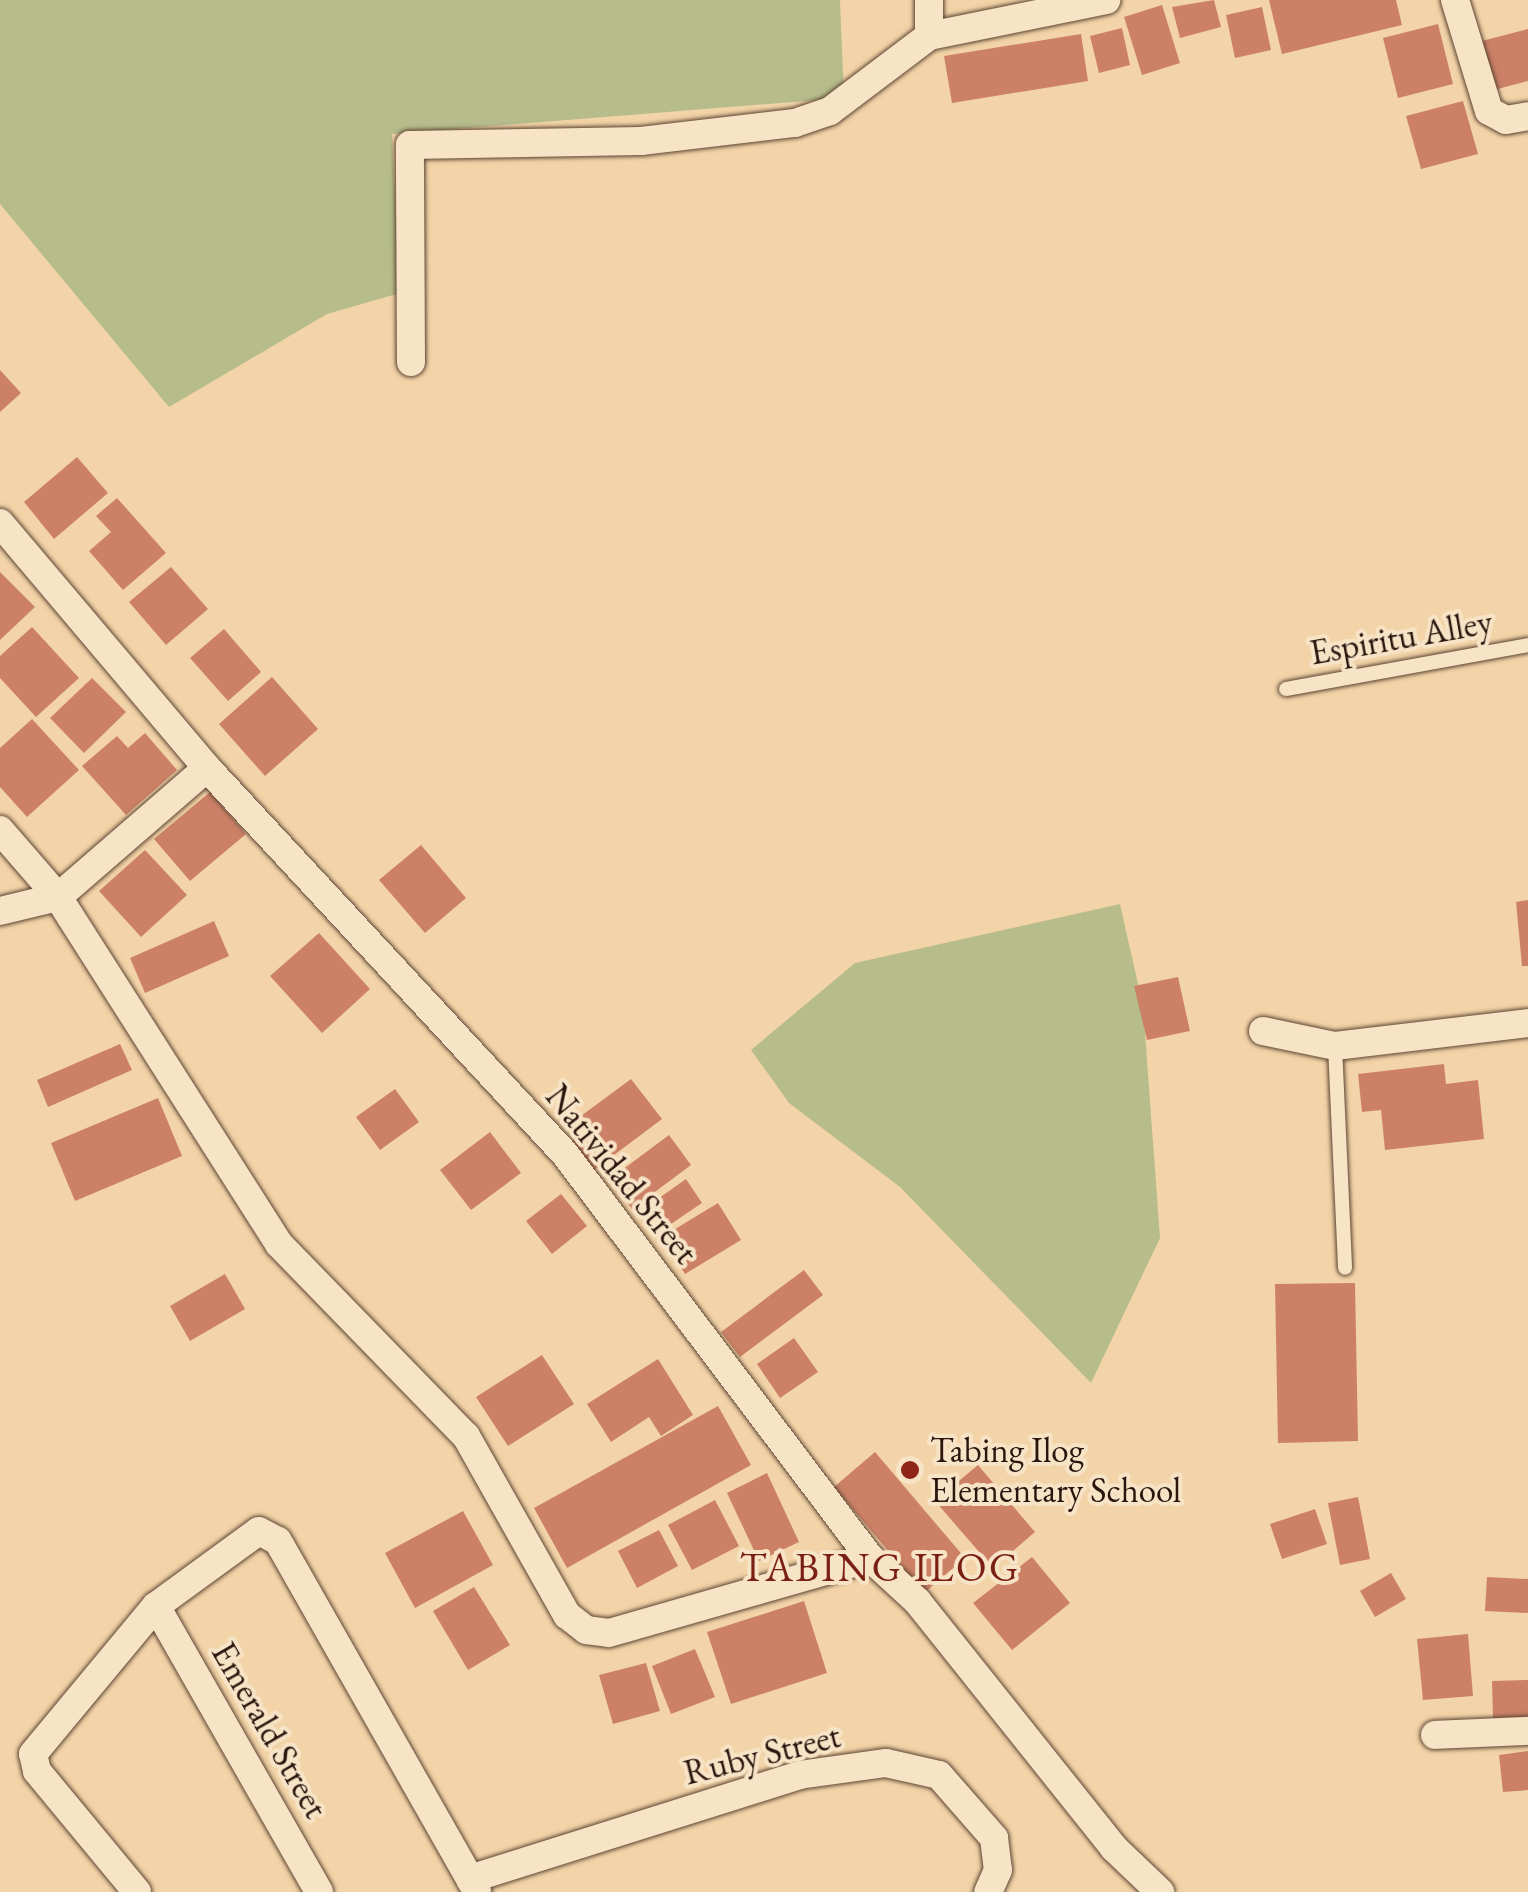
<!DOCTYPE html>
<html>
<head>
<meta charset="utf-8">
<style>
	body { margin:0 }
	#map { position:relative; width:1528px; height:1892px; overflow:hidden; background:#f3d4a8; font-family:"EB Garamond",serif }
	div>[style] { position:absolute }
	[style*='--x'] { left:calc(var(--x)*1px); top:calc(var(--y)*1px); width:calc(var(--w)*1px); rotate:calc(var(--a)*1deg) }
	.green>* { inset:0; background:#b6bd8b }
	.building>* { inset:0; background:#cc8167 }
	.roads { filter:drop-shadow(0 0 2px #5d4534) drop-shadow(0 0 2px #5d4534) }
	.lane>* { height:14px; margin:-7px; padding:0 7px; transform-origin:7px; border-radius:7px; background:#f7e3c6 }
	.street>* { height:28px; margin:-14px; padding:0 14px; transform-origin:14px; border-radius:14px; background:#f7e3c6 }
	.dots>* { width:28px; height:28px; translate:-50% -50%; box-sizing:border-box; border:5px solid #f7e3c6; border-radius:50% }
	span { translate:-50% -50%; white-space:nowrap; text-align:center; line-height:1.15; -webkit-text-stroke:8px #f7e3c6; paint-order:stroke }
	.street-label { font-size:35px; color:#2b150e }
	.poi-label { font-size:35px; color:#2b150e }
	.left { translate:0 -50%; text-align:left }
	.quarter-label { font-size:40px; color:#7a1f14; letter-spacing:2.5px }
</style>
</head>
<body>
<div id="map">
	<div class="green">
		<i style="clip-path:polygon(0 0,840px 0,844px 98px,392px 134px,400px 293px,327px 314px,169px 407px,0 204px)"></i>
		<i style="clip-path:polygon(1120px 904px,1143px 1006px,1160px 1238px,1091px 1383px,900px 1187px,789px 1103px,751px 1050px,855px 963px)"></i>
	</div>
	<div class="building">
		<i style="clip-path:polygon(1214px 0,1221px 27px,1180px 38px,1172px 7px)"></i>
		<i style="clip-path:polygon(1269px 0,1396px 0,1402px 25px,1282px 54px)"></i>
		<i style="clip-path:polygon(1162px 5px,1180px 63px,1142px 75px,1124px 17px)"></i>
		<i style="clip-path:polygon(1262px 7px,1271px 50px,1235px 58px,1226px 15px)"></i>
		<i style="clip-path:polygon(1438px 24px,1453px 84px,1398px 98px,1383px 38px)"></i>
		<i style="clip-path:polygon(1122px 28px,1130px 65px,1099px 73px,1090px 36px)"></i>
		<i style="clip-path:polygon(1528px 29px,1528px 81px,1490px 91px,1478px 42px)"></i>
		<i style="clip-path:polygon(1081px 34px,1088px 81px,952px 103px,944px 56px)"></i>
		<i style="clip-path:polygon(1463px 101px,1478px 154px,1421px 169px,1406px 116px)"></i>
		<i style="clip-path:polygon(0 370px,21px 393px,0 412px)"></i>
		<i style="clip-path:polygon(77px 457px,108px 493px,54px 539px,24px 502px)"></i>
		<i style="clip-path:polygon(117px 498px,166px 553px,123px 590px,89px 551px,111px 532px,96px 516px)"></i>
		<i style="clip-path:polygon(171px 567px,208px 609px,166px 645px,129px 602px)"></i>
		<i style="clip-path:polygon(0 572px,35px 607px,0 640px)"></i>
		<i style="clip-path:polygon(32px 627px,79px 678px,36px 717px,0 678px,0 656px)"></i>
		<i style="clip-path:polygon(224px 629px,261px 672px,228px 701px,190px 658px)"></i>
		<i style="clip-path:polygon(272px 677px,318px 729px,265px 776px,219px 724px)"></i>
		<i style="clip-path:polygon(92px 678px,126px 712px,84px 753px,50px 718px)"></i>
		<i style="clip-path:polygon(32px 719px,79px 770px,27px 817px,0 787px,0 748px)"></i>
		<i style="clip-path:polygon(145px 733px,177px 770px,126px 815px,82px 766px,117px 736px,128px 748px)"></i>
		<i style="clip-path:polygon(210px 792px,246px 834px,190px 881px,154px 839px)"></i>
		<i style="clip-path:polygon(421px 845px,466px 898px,425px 933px,379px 880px)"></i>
		<i style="clip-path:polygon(145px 850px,187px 895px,141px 937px,99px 891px)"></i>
		<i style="clip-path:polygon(1528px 900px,1528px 966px,1522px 966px,1516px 902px)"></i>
		<i style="clip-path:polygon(214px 921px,229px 956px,145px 993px,130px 958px)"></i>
		<i style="clip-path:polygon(319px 933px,370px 989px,322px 1033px,270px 976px)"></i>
		<i style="clip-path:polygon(1178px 977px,1190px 1031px,1147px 1040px,1134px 986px)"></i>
		<i style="clip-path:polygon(120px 1044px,132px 1070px,48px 1107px,37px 1080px)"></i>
		<i style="clip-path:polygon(1444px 1064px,1446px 1084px,1478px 1080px,1484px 1139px,1385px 1150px,1381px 1110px,1362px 1112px,1358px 1074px)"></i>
		<i style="clip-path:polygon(631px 1079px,662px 1119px,594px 1170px,572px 1141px,590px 1128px,581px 1116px)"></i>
		<i style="clip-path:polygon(395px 1089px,419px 1122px,380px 1150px,356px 1117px)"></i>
		<i style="clip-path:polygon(158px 1098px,182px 1156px,75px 1201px,51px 1143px)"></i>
		<i style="clip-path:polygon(490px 1132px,521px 1173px,471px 1210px,440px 1170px)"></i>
		<i style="clip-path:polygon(669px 1135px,691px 1165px,632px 1209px,610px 1179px)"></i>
		<i style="clip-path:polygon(686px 1179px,702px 1203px,668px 1226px,652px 1203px)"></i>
		<i style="clip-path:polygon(561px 1194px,587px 1226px,552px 1254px,526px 1221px)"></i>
		<i style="clip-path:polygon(718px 1203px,741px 1240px,685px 1274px,662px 1237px)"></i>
		<i style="clip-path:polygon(804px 1270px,823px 1295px,740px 1357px,721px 1332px)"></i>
		<i style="clip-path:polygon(225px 1274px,245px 1309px,190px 1341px,170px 1306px)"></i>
		<i style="clip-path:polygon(1355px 1283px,1358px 1441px,1278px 1443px,1275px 1284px)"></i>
		<i style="clip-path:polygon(794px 1338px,818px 1372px,780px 1398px,757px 1364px)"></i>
		<i style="clip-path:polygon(542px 1355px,574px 1404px,508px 1446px,476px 1397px)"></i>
		<i style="clip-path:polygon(658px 1359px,693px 1415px,661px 1436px,649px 1417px,611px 1442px,587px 1404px)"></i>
		<i style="clip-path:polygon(718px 1406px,751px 1465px,567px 1568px,534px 1508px)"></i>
		<i style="clip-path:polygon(875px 1452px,965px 1558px,924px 1593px,834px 1487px)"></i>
		<i style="clip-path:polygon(978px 1465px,1035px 1532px,993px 1568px,935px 1501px)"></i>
		<i style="clip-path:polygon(767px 1473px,799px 1542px,759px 1561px,727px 1493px)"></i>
		<i style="clip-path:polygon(1358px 1497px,1370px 1559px,1340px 1565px,1328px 1503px)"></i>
		<i style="clip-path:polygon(715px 1500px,739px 1546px,692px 1570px,668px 1525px)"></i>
		<i style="clip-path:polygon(1315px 1509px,1327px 1544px,1282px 1559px,1270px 1524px)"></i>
		<i style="clip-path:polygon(463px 1511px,493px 1565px,415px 1608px,385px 1553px)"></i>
		<i style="clip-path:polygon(659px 1530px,678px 1566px,637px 1588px,618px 1551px)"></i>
		<i style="clip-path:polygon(1032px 1557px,1070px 1603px,1012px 1650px,973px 1603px)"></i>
		<i style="clip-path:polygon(1391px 1573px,1406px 1599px,1375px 1617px,1360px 1591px)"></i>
		<i style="clip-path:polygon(1487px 1577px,1528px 1579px,1528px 1613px,1485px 1611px)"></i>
		<i style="clip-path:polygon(474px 1587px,510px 1645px,468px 1670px,433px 1611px)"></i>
		<i style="clip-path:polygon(804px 1601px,827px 1673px,731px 1704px,707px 1632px)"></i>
		<i style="clip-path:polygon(1468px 1634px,1473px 1696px,1423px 1700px,1417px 1639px)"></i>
		<i style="clip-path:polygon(695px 1649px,715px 1697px,671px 1714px,652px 1666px)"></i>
		<i style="clip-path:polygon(646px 1663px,660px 1711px,613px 1724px,599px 1675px)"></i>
		<i style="clip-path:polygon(1528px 1680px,1528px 1717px,1493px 1718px,1492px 1681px)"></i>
		<i style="clip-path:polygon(1528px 1751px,1528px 1790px,1503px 1792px,1499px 1755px)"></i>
	</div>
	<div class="roads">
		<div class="lane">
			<i style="--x:1286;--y:689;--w:246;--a:-10.3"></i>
			<i style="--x:1335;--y:1046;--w:222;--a:87.4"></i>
		</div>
		<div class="street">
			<i style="--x:929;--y:0;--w:36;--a:90"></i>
			<i style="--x:929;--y:36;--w:181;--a:-11.5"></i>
			<i style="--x:1455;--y:0;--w:116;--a:73"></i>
			<i style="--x:1489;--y:111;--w:19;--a:28"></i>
			<i style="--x:1506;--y:120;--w:22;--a:-10"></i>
			<i style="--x:411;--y:362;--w:217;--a:-90.3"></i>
			<i style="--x:410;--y:145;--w:231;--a:-1"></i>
			<i style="--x:641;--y:141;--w:155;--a:-6.7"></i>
			<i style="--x:795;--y:123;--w:37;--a:-19"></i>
			<i style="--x:830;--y:111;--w:124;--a:-37.1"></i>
			<i style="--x:0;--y:523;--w:321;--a:49.8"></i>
			<i style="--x:207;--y:768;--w:526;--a:47.16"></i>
			<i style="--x:565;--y:1154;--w:506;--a:52.95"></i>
			<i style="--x:870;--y:1558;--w:64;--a:42.5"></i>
			<i style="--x:917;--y:1601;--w:316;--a:51.4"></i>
			<i style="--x:1114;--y:1848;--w:64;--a:43.7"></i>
			<i style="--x:0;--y:830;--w:89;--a:49.1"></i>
			<i style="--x:58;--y:897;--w:411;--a:57.5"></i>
			<i style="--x:279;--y:1244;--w:268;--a:45.8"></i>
			<i style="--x:466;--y:1436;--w:206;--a:60.6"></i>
			<i style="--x:567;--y:1615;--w:24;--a:38"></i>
			<i style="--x:586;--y:1630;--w:23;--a:7"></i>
			<i style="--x:609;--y:1633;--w:272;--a:-16"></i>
			<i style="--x:0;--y:911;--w:60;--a:-13.6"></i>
			<i style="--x:58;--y:897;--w:197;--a:-40.9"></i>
			<i style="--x:1263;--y:1031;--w:74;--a:11.8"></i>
			<i style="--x:1335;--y:1046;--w:194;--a:-6.8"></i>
			<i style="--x:156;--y:1606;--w:329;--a:60.3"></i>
			<i style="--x:1435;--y:1735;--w:93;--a:-2.5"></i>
			<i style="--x:470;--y:1879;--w:345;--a:-17.5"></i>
			<i style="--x:799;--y:1775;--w:88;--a:-7.9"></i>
			<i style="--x:886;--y:1763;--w:54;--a:12.8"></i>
			<i style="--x:939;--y:1775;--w:84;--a:48.9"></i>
			<i style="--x:994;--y:1838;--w:32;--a:83"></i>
			<i style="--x:998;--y:1870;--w:24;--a:114"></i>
			<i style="--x:137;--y:1892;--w:157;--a:-129.6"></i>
			<i style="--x:37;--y:1771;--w:17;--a:-103"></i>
			<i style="--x:33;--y:1754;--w:192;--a:-50.3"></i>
			<i style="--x:156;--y:1606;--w:127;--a:-36.1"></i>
			<i style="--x:259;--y:1531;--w:21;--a:28"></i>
			<i style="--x:278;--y:1541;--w:403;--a:60.4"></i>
		</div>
	</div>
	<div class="dots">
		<i style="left:910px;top:1470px;background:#8f2418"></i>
	</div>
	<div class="street-label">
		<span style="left:1401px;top:637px;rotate:-10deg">Espiritu Alley</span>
		<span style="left:622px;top:1174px;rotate:51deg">Natividad Street</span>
		<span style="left:270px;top:1730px;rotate:60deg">Emerald Street</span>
		<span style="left:762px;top:1754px;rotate:-14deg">Ruby Street</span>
	</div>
	<div class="poi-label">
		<span class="left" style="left:930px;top:1470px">Tabing Ilog<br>Elementary School</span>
	</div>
	<div class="quarter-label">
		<span style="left:880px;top:1567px">TABING ILOG</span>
	</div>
</div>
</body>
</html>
